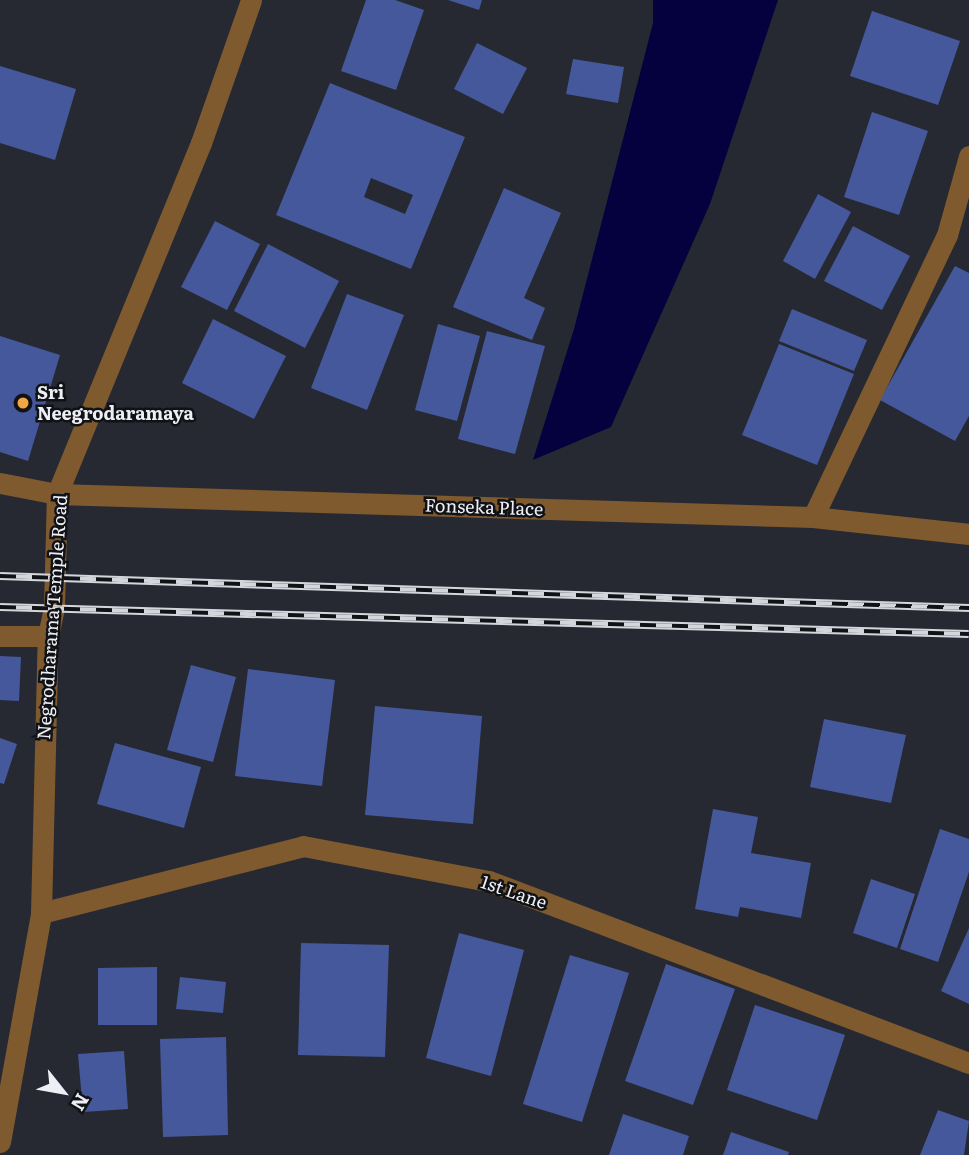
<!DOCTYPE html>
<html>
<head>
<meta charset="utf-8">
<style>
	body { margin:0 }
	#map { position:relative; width:969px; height:1155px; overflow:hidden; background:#262932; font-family:Literata,serif }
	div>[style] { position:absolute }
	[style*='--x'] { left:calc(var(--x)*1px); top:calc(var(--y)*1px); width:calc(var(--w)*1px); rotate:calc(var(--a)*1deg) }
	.water>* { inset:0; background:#05003e }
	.building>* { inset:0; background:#45589c }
	.minor>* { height:21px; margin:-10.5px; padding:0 10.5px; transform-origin:10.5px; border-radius:10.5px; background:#7f5a2e }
	.rail>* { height:8px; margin-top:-4px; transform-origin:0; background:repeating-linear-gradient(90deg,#111216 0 16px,#d4d6dc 0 32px); box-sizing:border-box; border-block:2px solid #d4d6dc }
	.dots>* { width:19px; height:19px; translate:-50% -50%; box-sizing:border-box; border:4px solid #111216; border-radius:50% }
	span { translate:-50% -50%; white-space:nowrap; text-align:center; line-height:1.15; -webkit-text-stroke:5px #111216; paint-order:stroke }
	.poi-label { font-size:18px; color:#edeff5; font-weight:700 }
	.left { translate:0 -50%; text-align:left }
	.street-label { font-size:18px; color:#edeff5 }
	.north { position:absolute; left:28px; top:1057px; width:70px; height:70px; -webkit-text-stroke:5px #111216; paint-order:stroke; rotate:121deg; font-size:19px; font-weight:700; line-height:28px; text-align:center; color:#edeff5 }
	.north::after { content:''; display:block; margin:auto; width:24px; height:32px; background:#edeff5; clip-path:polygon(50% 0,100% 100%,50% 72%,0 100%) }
</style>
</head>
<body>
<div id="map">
	<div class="water">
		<i style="clip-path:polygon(653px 0,778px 0,710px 204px,611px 427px,533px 460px,574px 329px,653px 23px)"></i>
	</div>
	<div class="building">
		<i style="clip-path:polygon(366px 0,395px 0,424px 10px,396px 90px,341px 71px)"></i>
		<i style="clip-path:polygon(448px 0,482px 0,479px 10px)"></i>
		<i style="clip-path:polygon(872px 11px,960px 41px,938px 105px,850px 76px)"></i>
		<i style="clip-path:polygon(477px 43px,527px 68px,503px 114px,454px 89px)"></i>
		<i style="clip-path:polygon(573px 59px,624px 67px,618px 103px,566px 94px)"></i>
		<i style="clip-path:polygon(0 66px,76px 89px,55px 160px,0 143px)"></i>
		<i style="clip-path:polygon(evenodd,330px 83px,465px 137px,411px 269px,276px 215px,330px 83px,371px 178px,413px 195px,405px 214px,364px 197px,371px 178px)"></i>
		<i style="clip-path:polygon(872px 112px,928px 131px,899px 215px,844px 197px)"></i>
		<i style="clip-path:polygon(504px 188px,561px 213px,524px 298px,545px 308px,532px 340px,453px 307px)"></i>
		<i style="clip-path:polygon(818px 194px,851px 212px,815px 279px,783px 261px)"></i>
		<i style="clip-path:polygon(215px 221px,260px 244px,227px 310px,181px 287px)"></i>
		<i style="clip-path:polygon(853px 226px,910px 256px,882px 310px,824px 281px)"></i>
		<i style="clip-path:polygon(268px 244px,339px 281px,305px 348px,234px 311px)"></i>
		<i style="clip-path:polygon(955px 266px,969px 273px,969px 416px,955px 441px,880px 400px)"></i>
		<i style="clip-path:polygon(347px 294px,404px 315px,367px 410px,311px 388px)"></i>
		<i style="clip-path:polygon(792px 309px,867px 340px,854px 371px,779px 341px)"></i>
		<i style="clip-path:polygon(213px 319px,286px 356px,254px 419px,182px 383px)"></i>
		<i style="clip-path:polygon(438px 324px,480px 336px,457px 421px,415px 410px)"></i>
		<i style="clip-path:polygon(487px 331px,545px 346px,515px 454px,458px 439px)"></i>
		<i style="clip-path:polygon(0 336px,60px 355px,28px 461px,0 452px)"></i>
		<i style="clip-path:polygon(779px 344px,854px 374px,817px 465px,742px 435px)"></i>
		<i style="clip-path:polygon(0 656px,21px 657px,19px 701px,0 700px)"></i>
		<i style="clip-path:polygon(191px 665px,236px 677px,213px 762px,167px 750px)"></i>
		<i style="clip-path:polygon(248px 669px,335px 680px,322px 786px,235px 776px)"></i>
		<i style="clip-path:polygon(375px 706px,482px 716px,473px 824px,365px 815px)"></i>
		<i style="clip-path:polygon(824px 719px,906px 735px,891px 803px,810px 787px)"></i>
		<i style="clip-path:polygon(0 738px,17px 744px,4px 784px,0 783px)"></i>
		<i style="clip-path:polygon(115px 743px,201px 767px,184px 828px,97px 804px)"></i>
		<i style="clip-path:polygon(713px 809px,758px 817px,751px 853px,811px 863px,801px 918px,740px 907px,738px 917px,695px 909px)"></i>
		<i style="clip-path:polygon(940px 829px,969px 839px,969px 872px,938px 962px,900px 949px)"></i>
		<i style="clip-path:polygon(871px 879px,915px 894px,897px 948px,853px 933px)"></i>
		<i style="clip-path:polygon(969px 928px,969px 1004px,941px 991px)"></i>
		<i style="clip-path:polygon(459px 933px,524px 950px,491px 1076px,426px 1058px)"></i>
		<i style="clip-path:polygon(301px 943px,389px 945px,385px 1057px,298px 1055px)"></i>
		<i style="clip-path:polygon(570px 955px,629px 973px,582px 1122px,523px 1104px)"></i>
		<i style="clip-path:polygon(666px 964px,735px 989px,693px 1105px,625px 1081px)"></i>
		<i style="clip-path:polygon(157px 967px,157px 1025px,98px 1025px,98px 968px)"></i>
		<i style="clip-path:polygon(180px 977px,226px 982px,223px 1013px,176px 1009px)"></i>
		<i style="clip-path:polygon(755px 1005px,845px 1035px,817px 1120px,727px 1090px)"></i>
		<i style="clip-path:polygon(226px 1037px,228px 1135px,163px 1137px,160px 1039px)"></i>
		<i style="clip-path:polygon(124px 1051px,128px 1109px,83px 1112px,78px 1054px)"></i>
		<i style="clip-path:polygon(938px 1110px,969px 1121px,964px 1155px,920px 1155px)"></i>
		<i style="clip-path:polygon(623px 1114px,689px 1136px,683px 1155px,609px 1155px)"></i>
		<i style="clip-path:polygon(731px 1132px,789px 1152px,788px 1155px,723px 1155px)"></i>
	</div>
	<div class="minor">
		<i style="--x:0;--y:483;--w:58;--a:10.9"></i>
		<i style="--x:57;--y:494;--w:756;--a:1.74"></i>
		<i style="--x:813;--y:517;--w:157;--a:6.2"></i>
		<i style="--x:813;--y:517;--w:312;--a:-64.6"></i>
		<i style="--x:947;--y:235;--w:82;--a:-74.4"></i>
		<i style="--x:0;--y:636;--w:48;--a:0"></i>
		<i style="--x:41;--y:913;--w:270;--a:-14.3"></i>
		<i style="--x:303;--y:846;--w:189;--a:10.7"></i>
		<i style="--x:489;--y:881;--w:513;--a:20.77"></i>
		<i style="--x:0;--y:1142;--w:233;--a:-79.8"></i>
		<i style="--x:41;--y:913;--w:277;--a:-88.6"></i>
		<i style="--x:48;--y:636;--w:30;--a:-78"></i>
		<i style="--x:54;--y:607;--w:113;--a:-88.5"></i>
		<i style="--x:57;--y:494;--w:379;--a:-67.7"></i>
		<i style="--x:201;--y:143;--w:151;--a:-70.7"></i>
	</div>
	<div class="rail">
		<i style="--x:0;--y:576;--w:970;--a:1.89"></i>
		<i style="--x:0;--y:607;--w:969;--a:1.6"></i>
	</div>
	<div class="dots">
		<i style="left:23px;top:403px;background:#f2a541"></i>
	</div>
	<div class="poi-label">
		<span class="left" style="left:37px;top:403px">Sri<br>Neegrodaramaya</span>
	</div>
	<div class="street-label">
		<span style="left:484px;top:507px;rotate:2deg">Fonseka Place</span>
		<span style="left:52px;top:617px;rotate:-86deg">Negrodharama Temple Road</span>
		<span style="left:514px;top:892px;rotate:19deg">1st Lane</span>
	</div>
	<div class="north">N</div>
</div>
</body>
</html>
